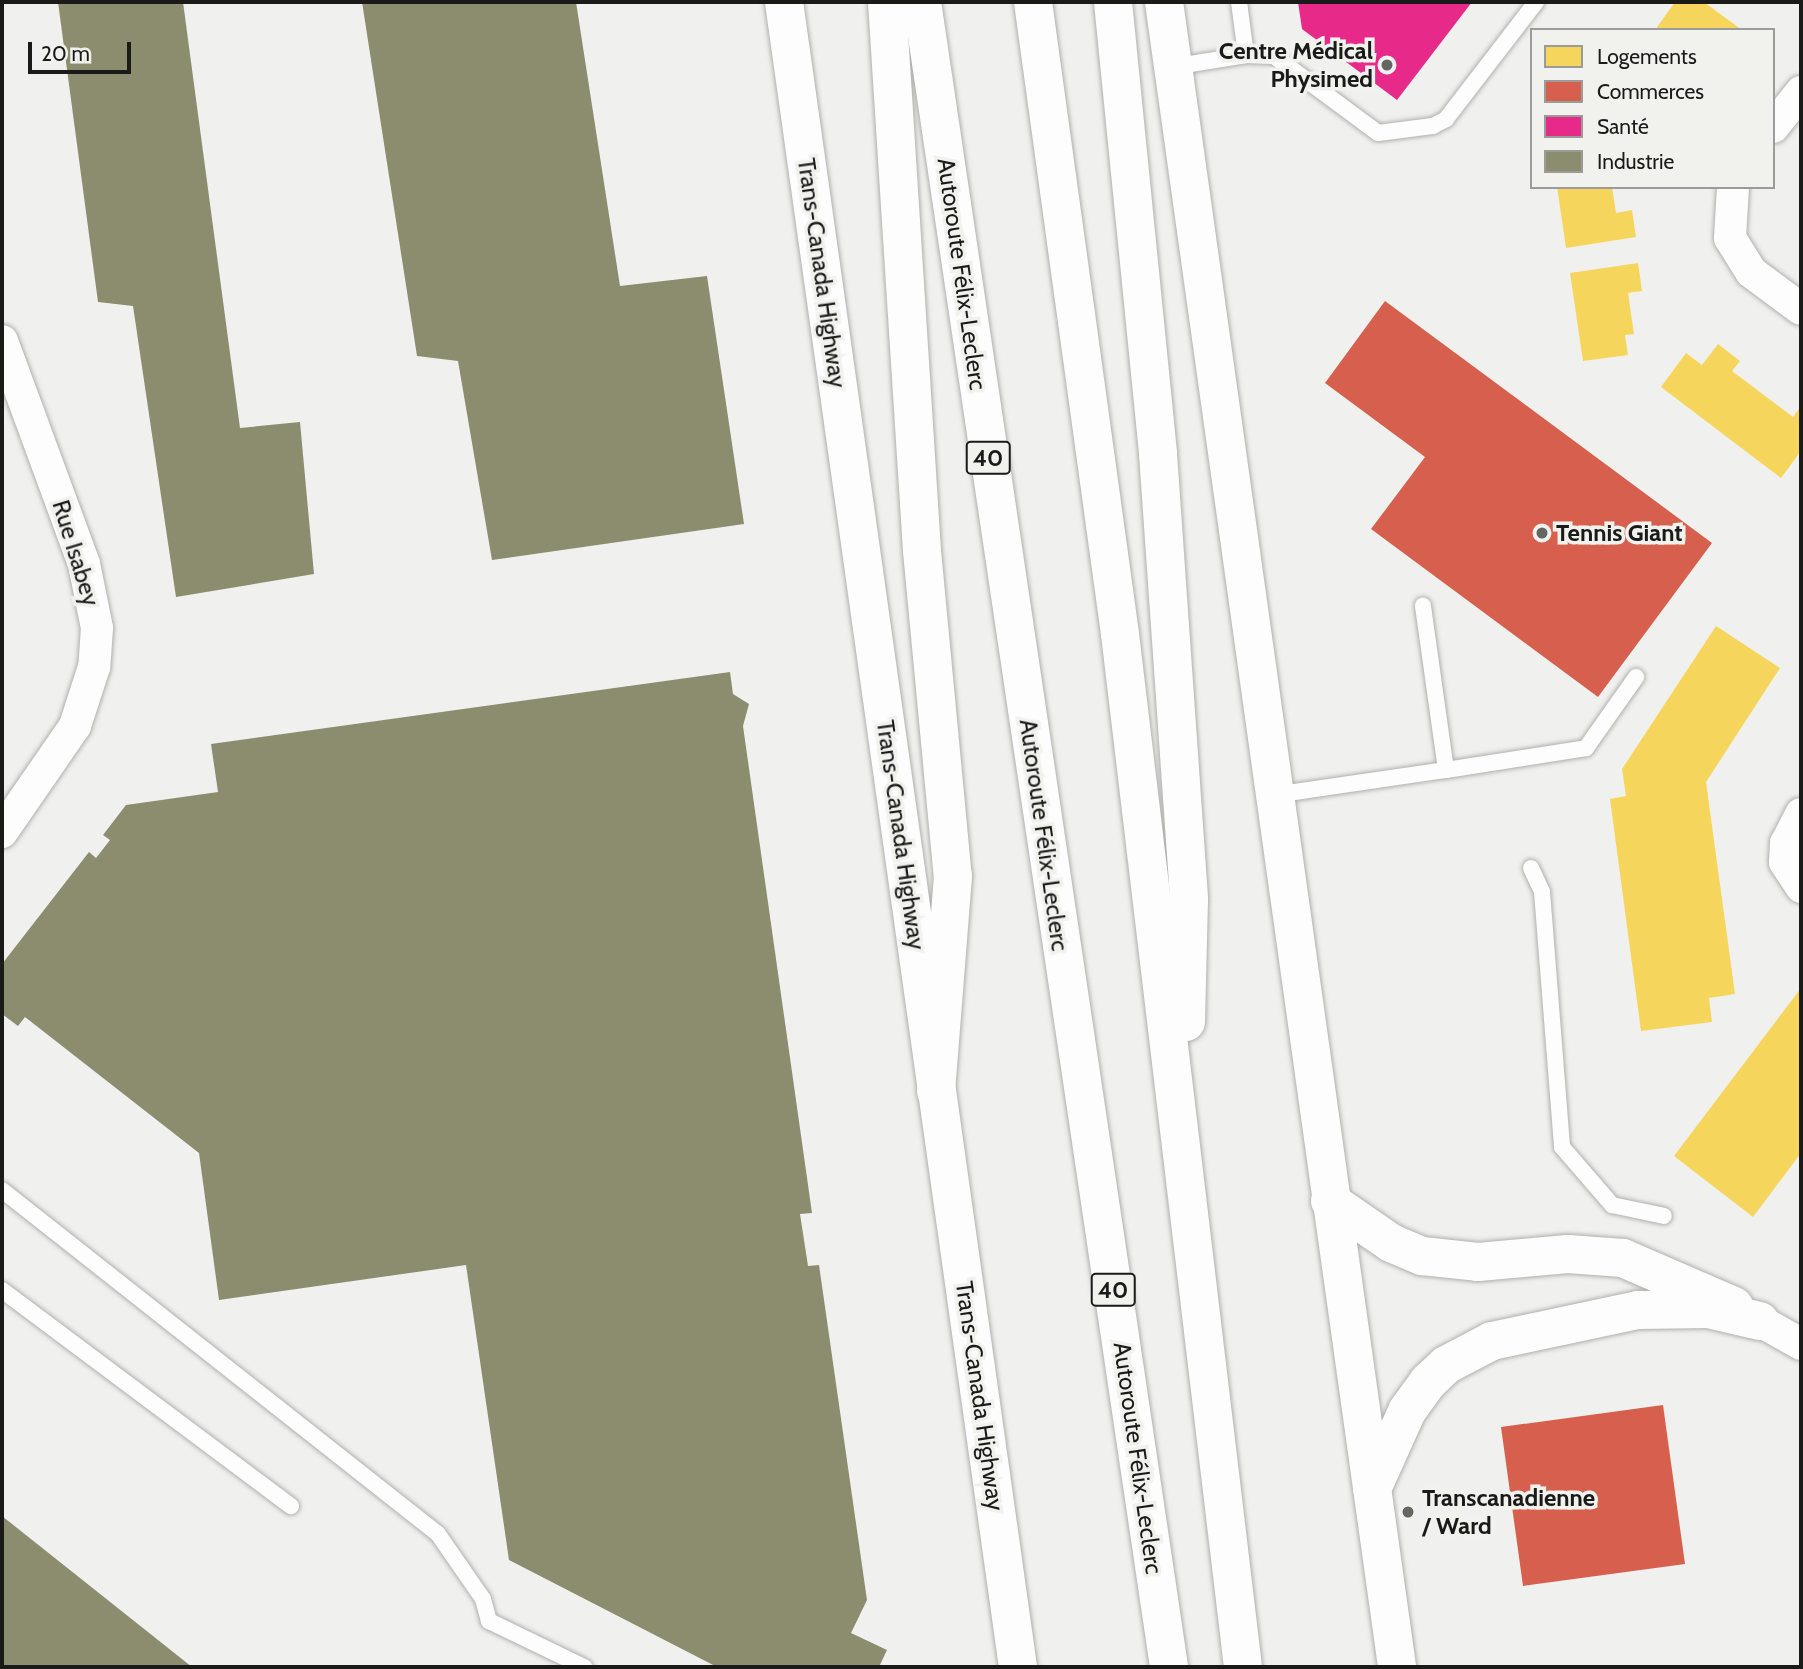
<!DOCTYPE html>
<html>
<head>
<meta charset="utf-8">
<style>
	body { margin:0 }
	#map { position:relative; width:1803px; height:1669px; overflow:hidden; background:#f0f1ef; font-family:Cabin,sans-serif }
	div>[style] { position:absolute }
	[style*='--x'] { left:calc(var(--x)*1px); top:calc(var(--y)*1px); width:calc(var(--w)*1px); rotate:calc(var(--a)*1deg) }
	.homes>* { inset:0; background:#f6d55c }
	.shops>* { inset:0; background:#d6604d }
	.health>* { inset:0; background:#e7298a }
	.industry>* { inset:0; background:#8c8c6e }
	.roads { filter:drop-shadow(0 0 2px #afb0ae) drop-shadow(0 0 2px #afb0ae) }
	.lane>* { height:16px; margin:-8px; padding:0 8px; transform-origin:8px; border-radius:8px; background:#fdfdfd }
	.street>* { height:32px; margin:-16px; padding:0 16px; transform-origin:16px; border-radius:16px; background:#fdfdfd }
	.secondary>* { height:38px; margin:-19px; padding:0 19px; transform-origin:19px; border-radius:19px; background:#fdfdfd }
	.highway>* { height:38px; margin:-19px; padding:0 19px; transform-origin:19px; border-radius:19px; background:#fdfdfd }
	.dots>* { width:19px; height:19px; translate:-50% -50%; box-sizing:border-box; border:4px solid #f1f2ee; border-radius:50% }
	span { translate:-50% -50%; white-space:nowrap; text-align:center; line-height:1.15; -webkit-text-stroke:7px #f1f2ee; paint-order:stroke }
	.shield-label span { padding:2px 5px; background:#f1f2ee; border:2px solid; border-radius:5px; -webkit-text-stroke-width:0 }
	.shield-label { font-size:23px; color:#1a1b19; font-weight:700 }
	.poi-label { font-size:24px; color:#1a1b19; font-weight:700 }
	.right { translate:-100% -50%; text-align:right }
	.left { translate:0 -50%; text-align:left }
	.street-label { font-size:24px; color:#1a1b19 }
	.frame { position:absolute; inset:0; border:4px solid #1a1b19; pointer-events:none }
	.legend { position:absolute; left:1530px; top:28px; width:245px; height:161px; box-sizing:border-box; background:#f1f2ee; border:2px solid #9b9c99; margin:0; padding:9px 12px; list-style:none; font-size:21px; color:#1a1b19 }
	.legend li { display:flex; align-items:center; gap:14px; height:35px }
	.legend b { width:35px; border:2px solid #9b9c99 }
	.scale { position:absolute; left:28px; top:42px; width:103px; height:32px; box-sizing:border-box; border:4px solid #1a1b19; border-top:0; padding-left:9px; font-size:21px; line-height:24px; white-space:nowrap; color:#1a1b19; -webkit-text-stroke:5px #f1f2ee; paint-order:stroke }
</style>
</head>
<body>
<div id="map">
	<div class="homes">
		<i style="clip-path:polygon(1675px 2px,1704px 2px,1742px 30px,1655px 30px)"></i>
		<i style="clip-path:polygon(1557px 187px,1612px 187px,1616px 213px,1632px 210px,1636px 237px,1566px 248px)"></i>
		<i style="clip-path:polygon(1638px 263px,1642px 291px,1628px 293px,1634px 334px,1625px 335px,1628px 355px,1583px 361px,1570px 273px)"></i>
		<i style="clip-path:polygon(1718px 344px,1740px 361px,1732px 371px,1793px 417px,1801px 406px,1801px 451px,1781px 478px,1661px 387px,1686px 353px,1702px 365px)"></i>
		<i style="clip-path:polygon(1716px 626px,1780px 668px,1706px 782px,1735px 994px,1709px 998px,1712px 1022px,1641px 1031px,1610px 799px,1626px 796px,1622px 769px)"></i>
		<i style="clip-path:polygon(1801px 988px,1801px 1153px,1753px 1217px,1674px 1156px)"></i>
	</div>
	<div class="shops">
		<i style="clip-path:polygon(1385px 301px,1712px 543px,1598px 697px,1371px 529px,1425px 457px,1325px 383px)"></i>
		<i style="clip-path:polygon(1663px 1405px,1685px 1564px,1523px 1586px,1501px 1427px)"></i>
	</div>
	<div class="health">
		<i style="clip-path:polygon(1298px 2px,1472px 2px,1397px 100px,1302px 29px)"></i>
	</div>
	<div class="industry">
		<i style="clip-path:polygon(58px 2px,183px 2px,240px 428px,300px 422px,314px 574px,176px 597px,133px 306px,98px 302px)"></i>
		<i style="clip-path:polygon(362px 2px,576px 2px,620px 286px,707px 276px,744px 524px,492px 560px,458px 361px,417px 356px)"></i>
		<i style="clip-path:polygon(730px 672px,733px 694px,749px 704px,743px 726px,812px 1213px,800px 1214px,808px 1266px,819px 1265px,867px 1600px,851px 1633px,887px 1650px,879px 1667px,717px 1667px,509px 1560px,466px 1265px,219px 1300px,199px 1153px,25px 1017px,18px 1026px,2px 1014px,2px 964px,89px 852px,96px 858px,110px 840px,103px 835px,126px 805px,218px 792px,211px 744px)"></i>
		<i style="clip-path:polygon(2px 1516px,192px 1667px,2px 1667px)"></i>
	</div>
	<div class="roads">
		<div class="lane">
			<i style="--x:1246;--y:55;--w:28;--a:2"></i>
			<i style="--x:1274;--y:56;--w:129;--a:36.5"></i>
			<i style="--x:1378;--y:133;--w:55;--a:-7.3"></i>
			<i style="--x:1433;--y:126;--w:15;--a:-28"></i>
			<i style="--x:1446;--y:119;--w:148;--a:-52.4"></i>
			<i style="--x:1172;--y:67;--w:75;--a:-9.2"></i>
			<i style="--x:1246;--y:55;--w:53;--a:-97.5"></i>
			<i style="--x:1446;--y:770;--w:142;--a:-8.9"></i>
			<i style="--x:1586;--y:748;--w:87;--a:-54.8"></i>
			<i style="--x:1274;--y:795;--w:174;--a:-8.3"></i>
			<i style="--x:1446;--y:770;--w:166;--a:-98"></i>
			<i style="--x:1531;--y:868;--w:26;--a:65"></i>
			<i style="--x:1542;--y:892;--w:256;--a:85.5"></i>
			<i style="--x:1562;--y:1147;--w:77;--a:49.2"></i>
			<i style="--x:1612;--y:1205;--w:53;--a:11.9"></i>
			<i style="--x:2;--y:1190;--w:555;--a:38.27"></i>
			<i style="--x:438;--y:1534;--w:79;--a:55.3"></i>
			<i style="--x:483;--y:1599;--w:23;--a:75"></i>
			<i style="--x:489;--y:1621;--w:106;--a:25.8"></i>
			<i style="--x:2;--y:1290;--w:361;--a:36.8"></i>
		</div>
		<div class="street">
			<i style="--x:1773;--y:127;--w:45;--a:-51.3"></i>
			<i style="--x:1733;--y:187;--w:51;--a:93.4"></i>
			<i style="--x:1730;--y:238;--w:40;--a:58"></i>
			<i style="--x:1751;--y:272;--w:62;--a:36.5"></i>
			<i style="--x:2;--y:341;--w:238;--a:69.8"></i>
			<i style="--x:84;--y:564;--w:65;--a:78.5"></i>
			<i style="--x:97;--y:628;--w:39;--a:94"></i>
			<i style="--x:94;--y:667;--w:62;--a:107.9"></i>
			<i style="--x:75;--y:726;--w:129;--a:124.6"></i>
			<i style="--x:1801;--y:814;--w:33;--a:117"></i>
			<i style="--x:1786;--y:843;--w:19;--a:93"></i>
			<i style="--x:1785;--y:862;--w:30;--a:57"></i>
			<i style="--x:1760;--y:1321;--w:47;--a:29.3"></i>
		</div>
		<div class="secondary">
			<i style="--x:784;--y:2;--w:1681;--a:82"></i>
			<i style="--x:1164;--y:2;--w:1681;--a:82.03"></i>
			<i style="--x:1330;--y:1201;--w:74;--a:34.5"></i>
			<i style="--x:1391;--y:1243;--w:34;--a:23"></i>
			<i style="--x:1422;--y:1256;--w:56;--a:6.1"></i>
			<i style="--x:1478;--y:1262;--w:90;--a:-5.1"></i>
			<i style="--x:1568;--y:1254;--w:55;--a:4.2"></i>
			<i style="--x:1623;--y:1258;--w:121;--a:23.4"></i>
			<i style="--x:1372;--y:1489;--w:85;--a:-65.8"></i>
			<i style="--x:1407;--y:1411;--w:36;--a:-54"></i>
			<i style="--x:1428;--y:1382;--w:25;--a:-43"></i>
			<i style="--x:1446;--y:1365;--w:52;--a:-27.6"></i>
			<i style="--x:1492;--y:1341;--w:149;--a:-12"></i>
			<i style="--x:1638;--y:1310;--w:70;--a:-0.8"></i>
			<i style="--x:1708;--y:1309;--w:53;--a:13"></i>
		</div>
		<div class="highway">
			<i style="--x:887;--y:2;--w:550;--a:86.35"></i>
			<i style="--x:922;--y:551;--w:326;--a:84.6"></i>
			<i style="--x:953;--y:876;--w:216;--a:94.5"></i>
			<i style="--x:922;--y:2;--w:1683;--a:81.56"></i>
			<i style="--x:1033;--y:2;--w:638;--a:82.16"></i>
			<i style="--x:1120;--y:634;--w:1040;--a:83.21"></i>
			<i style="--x:1113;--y:2;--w:454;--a:84.3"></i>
			<i style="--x:1158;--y:454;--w:446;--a:86"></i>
			<i style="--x:1189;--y:899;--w:123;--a:91.4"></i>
		</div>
	</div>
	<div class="dots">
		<i style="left:1387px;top:65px;background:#656664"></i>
		<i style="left:1542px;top:533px;background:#656664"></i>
		<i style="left:1408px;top:1512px;background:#656664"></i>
	</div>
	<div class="shield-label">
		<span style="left:988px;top:458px">40</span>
		<span style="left:1113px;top:1290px">40</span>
	</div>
	<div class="poi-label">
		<span class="right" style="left:1373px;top:65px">Centre Médical<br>Physimed</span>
		<span class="left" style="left:1556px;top:533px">Tennis Giant</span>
		<span class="left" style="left:1422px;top:1512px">Transcanadienne<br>/ Ward</span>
	</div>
	<div class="street-label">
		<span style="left:822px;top:273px;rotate:82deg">Trans-Canada Highway</span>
		<span style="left:962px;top:274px;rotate:82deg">Autoroute Félix-Leclerc</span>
		<span style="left:76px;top:553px;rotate:73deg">Rue Isabey</span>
		<span style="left:901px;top:835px;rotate:82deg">Trans-Canada Highway</span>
		<span style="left:1044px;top:835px;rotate:82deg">Autoroute Félix-Leclerc</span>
		<span style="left:980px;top:1396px;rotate:82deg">Trans-Canada Highway</span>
		<span style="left:1138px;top:1458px;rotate:82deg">Autoroute Félix-Leclerc</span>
	</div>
	<div class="frame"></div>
	<ul class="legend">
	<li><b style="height:19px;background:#f6d55c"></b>Logements</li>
	<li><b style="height:19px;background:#d6604d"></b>Commerces</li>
	<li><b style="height:19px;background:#e7298a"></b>Santé</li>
	<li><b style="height:19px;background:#8c8c6e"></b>Industrie</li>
	</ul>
	<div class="scale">20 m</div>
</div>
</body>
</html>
